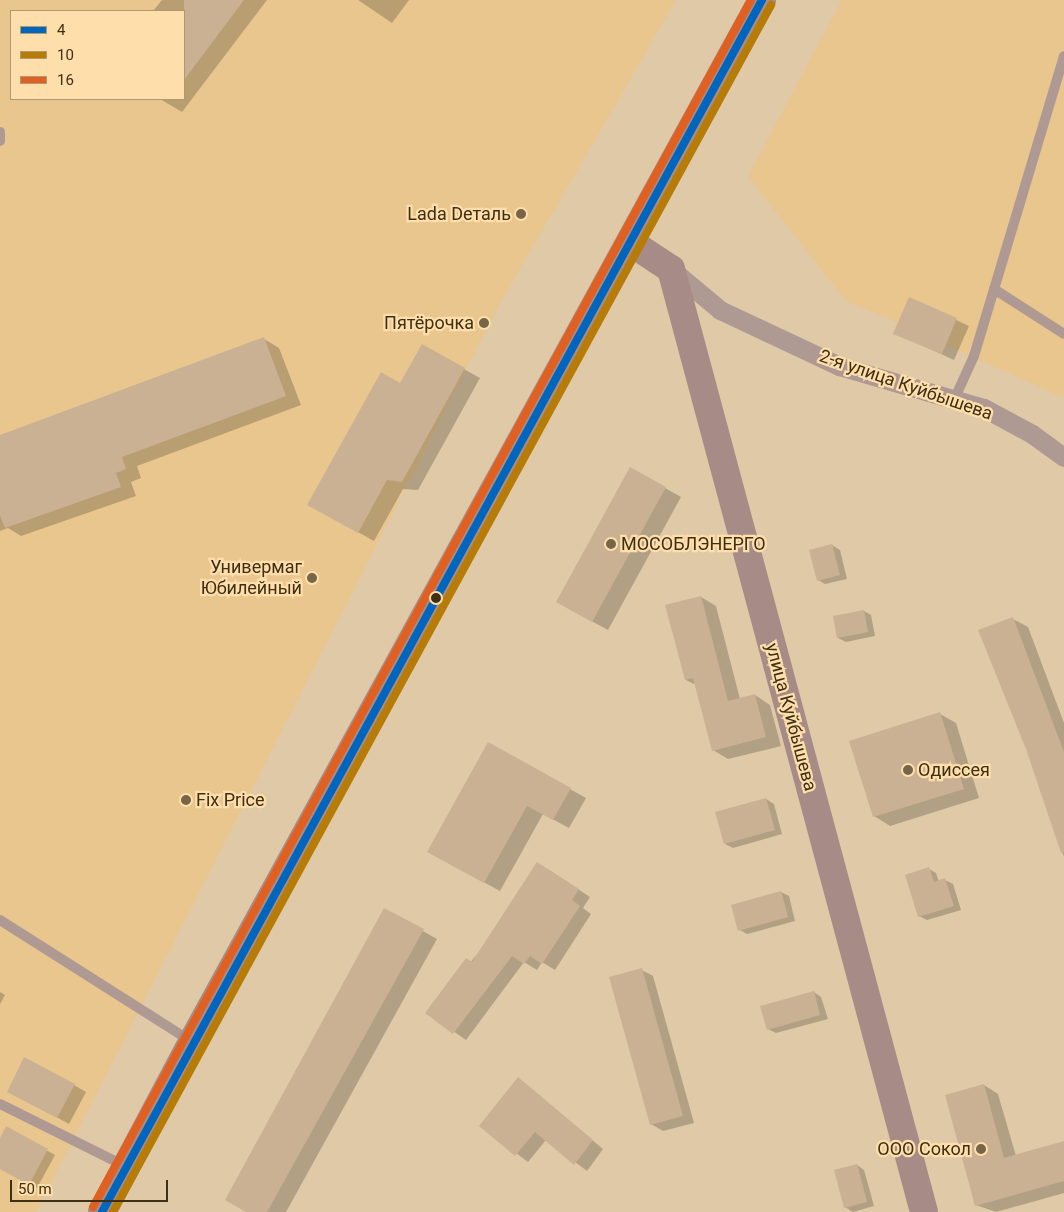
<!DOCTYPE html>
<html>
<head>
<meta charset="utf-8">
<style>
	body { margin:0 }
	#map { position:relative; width:1064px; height:1212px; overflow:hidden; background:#dfc9a6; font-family:Roboto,sans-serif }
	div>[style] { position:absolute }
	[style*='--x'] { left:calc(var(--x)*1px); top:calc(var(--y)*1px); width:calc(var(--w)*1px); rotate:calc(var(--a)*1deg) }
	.built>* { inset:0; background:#e8c68e }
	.shadow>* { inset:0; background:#0003 }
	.building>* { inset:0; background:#cab194 }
	.lane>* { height:10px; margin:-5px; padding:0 5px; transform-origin:5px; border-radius:5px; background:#af9993 }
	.street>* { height:19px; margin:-9.5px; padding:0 9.5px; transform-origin:9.5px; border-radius:9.5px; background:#af9993 }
	.secondary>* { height:28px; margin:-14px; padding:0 14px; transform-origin:14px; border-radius:14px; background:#a68b87 }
	.bus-1>* { height:8px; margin:-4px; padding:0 4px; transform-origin:4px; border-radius:4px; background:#0065bd }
	.bus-2>* { height:8px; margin:-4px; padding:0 4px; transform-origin:4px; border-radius:4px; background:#b77c07 }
	.bus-3>* { height:8px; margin:-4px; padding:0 4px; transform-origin:4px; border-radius:4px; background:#e06021 }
	.dots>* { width:14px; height:14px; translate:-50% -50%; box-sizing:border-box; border:2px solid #fedeaa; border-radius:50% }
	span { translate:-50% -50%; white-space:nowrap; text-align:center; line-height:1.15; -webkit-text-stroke:4.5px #fedeaa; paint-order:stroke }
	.poi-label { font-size:18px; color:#3f2f14 }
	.right { translate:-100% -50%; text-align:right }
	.left { translate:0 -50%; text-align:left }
	.street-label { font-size:18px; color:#3f2f14 }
	.legend { position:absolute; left:10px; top:10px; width:175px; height:90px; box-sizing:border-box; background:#fedeaa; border:1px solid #b2986e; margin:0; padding:6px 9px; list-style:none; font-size:15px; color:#3f2f14 }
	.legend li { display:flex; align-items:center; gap:10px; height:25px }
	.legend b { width:25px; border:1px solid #b2986e }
	.scale { position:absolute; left:10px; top:1180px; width:158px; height:22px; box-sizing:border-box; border:2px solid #3f2f14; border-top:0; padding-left:6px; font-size:15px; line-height:18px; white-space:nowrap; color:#3f2f14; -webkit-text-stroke:4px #fedeaa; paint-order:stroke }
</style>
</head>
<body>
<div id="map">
	<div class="built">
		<i style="clip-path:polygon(evenodd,0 0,676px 0,499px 305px,36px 1212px,0 1212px,0 0,11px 11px,184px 11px,184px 99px,11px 99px,11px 11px)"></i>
		<i style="clip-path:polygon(842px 0,1064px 0,1064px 398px,946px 345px,942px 354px,893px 334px,897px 322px,846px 301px,748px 176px)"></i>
	</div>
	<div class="shadow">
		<i style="clip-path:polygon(162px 0,267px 0,182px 112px,160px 99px,184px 99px,184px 11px,153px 11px)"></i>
		<i style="clip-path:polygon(358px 0,409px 0,392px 23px)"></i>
		<i style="clip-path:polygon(909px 298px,969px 326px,954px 360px,895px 333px)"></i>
		<i style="clip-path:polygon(264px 339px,279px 348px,301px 405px,137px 466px,141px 478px,131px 482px,136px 496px,21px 536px,8px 528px,0 531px,0 436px)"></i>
		<i style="clip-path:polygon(422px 346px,480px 378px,418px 490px,403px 489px,374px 541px,309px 505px,400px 385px)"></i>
		<i style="clip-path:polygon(665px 488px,681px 497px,608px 630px,573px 611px)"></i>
		<i style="clip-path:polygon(832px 545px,840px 550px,847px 579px,825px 584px,818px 580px)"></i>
		<i style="clip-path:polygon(701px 597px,716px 606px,740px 699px,755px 695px,770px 705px,781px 746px,728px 759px,713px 750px,696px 685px,686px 680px)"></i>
		<i style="clip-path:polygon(864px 611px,871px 615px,875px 636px,846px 642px,838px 638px)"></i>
		<i style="clip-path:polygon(1013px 619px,1028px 627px,1064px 723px,1064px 857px,1027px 748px)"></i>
		<i style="clip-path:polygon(940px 714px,956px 723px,979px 798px,890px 826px,874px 816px)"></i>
		<i style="clip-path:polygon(489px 744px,586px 798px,569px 828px,543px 814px,500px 891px,429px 852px)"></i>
		<i style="clip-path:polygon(766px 799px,774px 804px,782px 834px,733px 848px,725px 844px)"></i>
		<i style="clip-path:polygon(929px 869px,936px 873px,939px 882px,945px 880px,953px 884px,961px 910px,927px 920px,919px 916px)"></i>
		<i style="clip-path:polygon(549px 870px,590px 897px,583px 908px,591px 914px,555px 970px,542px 962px,537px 970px,524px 962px,466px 1040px,427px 1013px)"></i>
		<i style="clip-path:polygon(781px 892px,789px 896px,795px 921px,747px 934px,740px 930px)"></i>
		<i style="clip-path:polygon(385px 910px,437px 939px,286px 1212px,248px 1212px)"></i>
		<i style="clip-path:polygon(642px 970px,653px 976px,694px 1123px,663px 1131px,651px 1124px)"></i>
		<i style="clip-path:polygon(0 992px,5px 995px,0 1004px)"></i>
		<i style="clip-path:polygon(814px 992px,821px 997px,828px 1019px,776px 1033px,768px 1029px)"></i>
		<i style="clip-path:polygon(519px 1079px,603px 1149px,587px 1171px,546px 1140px,528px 1162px,480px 1126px)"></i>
		<i style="clip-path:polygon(74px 1085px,86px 1092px,69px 1124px,18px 1096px)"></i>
		<i style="clip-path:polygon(984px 1085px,998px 1094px,1016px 1156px,1064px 1142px,1064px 1193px,996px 1212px,976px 1205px)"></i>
		<i style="clip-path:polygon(6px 1128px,55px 1155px,37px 1188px,0 1168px,0 1140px)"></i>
		<i style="clip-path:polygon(857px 1165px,864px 1170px,874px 1206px,853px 1212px,845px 1207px)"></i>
	</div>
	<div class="building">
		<i style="clip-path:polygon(184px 0,244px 0,184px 80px)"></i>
		<i style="clip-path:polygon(909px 297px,957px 318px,942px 354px,893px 334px)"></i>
		<i style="clip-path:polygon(264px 337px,286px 396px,122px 457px,126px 469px,116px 473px,121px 487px,5px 528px,0 515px,0 435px)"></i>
		<i style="clip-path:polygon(422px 344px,465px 368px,402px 482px,387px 480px,358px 533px,307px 505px,381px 372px,400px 383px)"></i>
		<i style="clip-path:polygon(630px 467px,666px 487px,592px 622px,556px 602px)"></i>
		<i style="clip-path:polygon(832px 544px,840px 575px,817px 581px,809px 550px)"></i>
		<i style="clip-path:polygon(701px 596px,728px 701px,755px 694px,766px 737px,712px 751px,693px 678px,685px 680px,665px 605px)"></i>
		<i style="clip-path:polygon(864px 610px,868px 632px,837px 638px,833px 616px)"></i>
		<i style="clip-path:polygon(1013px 617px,1064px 752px,1064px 852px,1061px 853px,1026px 749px,978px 630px)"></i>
		<i style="clip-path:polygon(940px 712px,964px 789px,873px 817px,849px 741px)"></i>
		<i style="clip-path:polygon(488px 742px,571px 788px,553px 820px,527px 806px,484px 883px,427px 852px)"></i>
		<i style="clip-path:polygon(766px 798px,775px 830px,724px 844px,715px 812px)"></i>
		<i style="clip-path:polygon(537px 862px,579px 889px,572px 900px,580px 906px,542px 964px,530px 956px,524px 964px,512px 956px,453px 1034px,425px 1013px,466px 958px,472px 962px)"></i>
		<i style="clip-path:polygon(929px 867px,934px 882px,945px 878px,954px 906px,918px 917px,905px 875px)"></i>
		<i style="clip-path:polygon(781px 891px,788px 917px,738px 931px,731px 905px)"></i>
		<i style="clip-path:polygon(384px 908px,424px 929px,267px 1212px,246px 1212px,225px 1200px)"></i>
		<i style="clip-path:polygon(642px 968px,683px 1116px,650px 1125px,609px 977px)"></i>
		<i style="clip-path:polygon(814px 991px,820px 1015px,767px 1030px,760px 1006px)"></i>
		<i style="clip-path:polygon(24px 1057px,75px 1084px,57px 1118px,7px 1092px)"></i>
		<i style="clip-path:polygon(518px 1077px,593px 1140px,574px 1165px,535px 1132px,515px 1156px,479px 1126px)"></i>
		<i style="clip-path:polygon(984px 1084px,1004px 1158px,1064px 1141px,1064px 1181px,975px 1206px,945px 1095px)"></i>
		<i style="clip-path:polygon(6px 1126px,48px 1149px,29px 1185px,0 1169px,0 1138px)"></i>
		<i style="clip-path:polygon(857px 1164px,867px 1202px,844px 1208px,834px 1170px)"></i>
	</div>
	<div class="lane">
		<i style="--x:0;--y:132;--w:9;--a:90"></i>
		<i style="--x:994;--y:289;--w:83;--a:32.7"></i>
		<i style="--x:954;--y:400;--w:48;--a:-65.6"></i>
		<i style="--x:974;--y:356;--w:313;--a:-73.3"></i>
		<i style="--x:0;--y:920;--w:226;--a:32.4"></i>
		<i style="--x:0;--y:1104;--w:140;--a:26.4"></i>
	</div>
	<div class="street">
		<i style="--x:671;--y:269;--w:64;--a:39.9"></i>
		<i style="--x:720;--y:310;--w:132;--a:25.2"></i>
		<i style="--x:839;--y:366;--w:151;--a:16.2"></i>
		<i style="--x:984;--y:408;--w:55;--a:28.4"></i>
		<i style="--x:1032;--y:434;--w:39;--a:36"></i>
	</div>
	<div class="secondary">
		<i style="--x:630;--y:242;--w:49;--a:33.4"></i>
		<i style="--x:671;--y:269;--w:976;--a:74.98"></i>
		<i style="--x:102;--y:1212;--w:192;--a:-62.1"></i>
		<i style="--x:192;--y:1042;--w:1188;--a:-61.32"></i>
	</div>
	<div class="bus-1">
		<i style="--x:102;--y:1212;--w:1380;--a:-61.43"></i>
	</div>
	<div class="bus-2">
		<i style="--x:113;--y:1212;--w:1375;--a:-61.4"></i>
	</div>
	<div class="bus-3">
		<i style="--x:93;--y:1207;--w:1375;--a:-61.4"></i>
	</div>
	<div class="dots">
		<i style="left:521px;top:214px;background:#776547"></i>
		<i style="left:484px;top:323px;background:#776547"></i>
		<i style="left:611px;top:544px;background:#776547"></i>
		<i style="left:312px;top:578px;background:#776547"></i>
		<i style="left:436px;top:598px;background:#3f2f14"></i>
		<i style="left:908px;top:770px;background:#776547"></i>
		<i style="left:186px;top:800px;background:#776547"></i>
		<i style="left:981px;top:1149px;background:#776547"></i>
	</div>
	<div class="poi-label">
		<span class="right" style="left:511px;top:214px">Lada Dеталь</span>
		<span class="right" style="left:474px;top:323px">Пятёрочка</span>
		<span class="left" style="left:621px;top:544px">МОСОБЛЭНЕРГО</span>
		<span class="right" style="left:302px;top:578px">Универмаг<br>Юбилейный</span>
		<span class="left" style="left:918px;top:770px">Одиссея</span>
		<span class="left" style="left:196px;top:800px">Fix Price</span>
		<span class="right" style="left:971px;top:1149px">ООО Сокол</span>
	</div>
	<div class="street-label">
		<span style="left:906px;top:385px;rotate:19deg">2-я улица Куйбышева</span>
		<span style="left:791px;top:717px;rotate:75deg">улица Куйбышева</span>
	</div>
	<ul class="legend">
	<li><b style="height:6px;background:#0065bd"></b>4</li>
	<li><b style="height:6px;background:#b77c07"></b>10</li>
	<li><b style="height:6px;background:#e06021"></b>16</li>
	</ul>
	<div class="scale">50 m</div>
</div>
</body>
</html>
